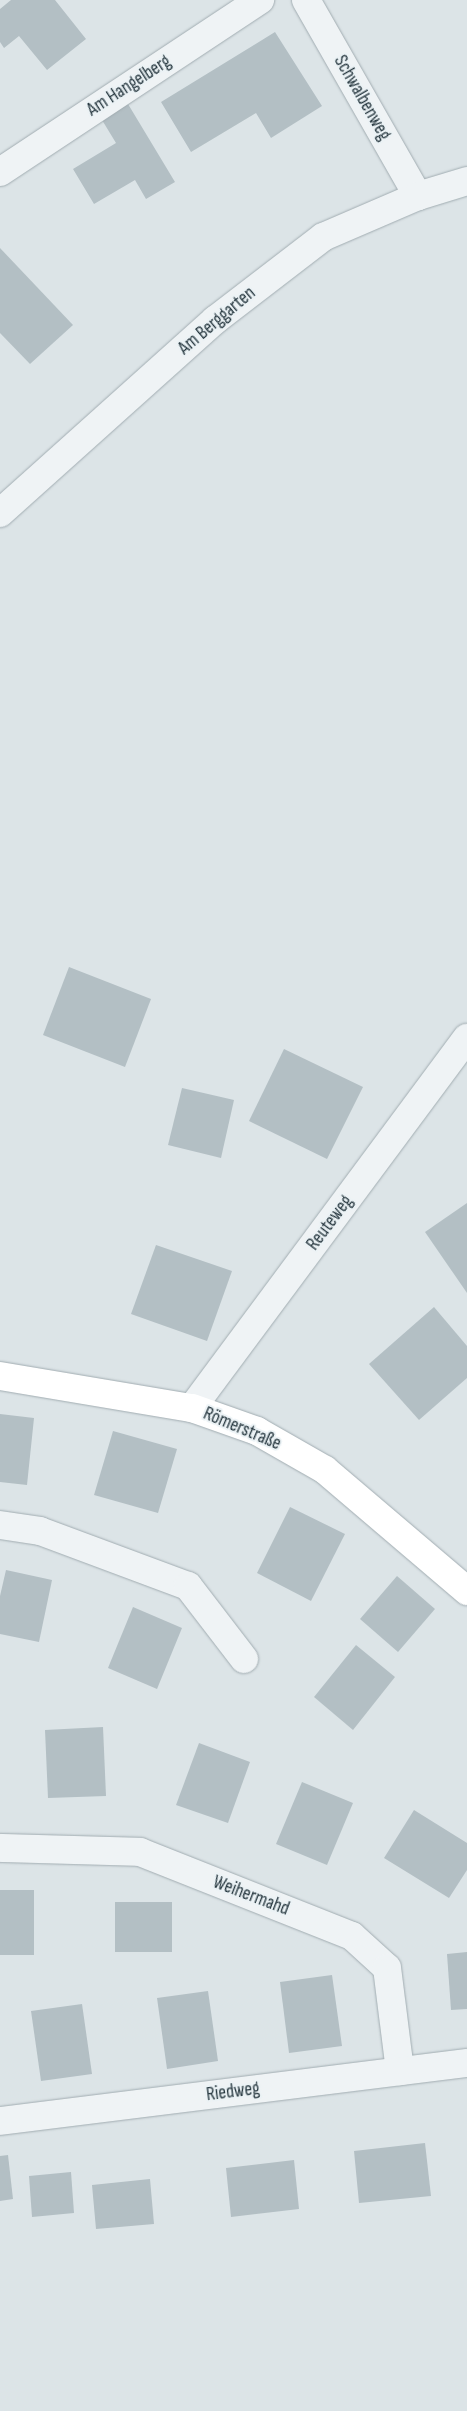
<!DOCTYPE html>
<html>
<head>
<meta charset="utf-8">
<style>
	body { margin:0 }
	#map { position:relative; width:467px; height:2411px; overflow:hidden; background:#dce4e7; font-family:"Sofia Sans Condensed",sans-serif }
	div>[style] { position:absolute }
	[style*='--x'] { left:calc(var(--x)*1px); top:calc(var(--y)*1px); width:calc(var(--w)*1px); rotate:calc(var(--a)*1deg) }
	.building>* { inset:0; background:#b3bfc4 }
	.roads { filter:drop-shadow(0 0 1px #a1acb1) drop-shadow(0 0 1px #a1acb1) }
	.street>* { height:28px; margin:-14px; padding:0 14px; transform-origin:14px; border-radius:14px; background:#eff3f5 }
	.secondary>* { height:28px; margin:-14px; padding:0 14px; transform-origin:14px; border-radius:14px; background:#fff }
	span { translate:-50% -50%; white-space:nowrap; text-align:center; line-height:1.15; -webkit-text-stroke:4px #ebf2f5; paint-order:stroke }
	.street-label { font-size:19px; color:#25363e }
</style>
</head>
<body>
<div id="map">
	<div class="building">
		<i style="clip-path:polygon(11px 0,55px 0,86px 39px,47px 70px,19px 36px,4px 48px,0 42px,0 9px)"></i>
		<i style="clip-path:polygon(275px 32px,322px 106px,271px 138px,256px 113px,191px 152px,161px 102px)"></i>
		<i style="clip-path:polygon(128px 104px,175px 182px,146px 199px,135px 180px,94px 204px,73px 169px,116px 143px,102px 120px)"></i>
		<i style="clip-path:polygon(0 248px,73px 325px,30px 364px,0 333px)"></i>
		<i style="clip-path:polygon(69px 967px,151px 999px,125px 1067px,43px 1035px)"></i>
		<i style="clip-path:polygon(284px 1049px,363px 1087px,327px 1159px,249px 1121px)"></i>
		<i style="clip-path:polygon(182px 1088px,234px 1100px,221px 1158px,168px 1145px)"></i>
		<i style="clip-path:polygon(467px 1203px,467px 1293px,425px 1232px)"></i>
		<i style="clip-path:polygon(156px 1245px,232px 1271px,207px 1341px,131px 1314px)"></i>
		<i style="clip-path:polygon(434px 1307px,467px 1346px,467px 1378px,419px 1420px,369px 1364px)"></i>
		<i style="clip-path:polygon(0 1414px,34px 1418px,27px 1485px,0 1482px)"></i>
		<i style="clip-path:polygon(113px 1431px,177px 1449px,158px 1513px,94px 1495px)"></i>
		<i style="clip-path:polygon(290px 1507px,345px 1534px,311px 1601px,257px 1573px)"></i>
		<i style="clip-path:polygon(6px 1570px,52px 1580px,39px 1642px,0 1634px,0 1596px)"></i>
		<i style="clip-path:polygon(397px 1576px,435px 1609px,398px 1652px,360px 1619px)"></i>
		<i style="clip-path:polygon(133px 1607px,182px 1628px,157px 1689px,108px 1668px)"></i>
		<i style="clip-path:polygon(356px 1645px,395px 1677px,353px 1730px,314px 1697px)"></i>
		<i style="clip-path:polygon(103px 1727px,106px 1796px,48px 1798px,45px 1730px)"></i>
		<i style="clip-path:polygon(199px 1743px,250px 1762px,228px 1823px,176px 1805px)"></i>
		<i style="clip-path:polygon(302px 1782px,353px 1803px,327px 1865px,276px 1844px)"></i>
		<i style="clip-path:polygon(414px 1810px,467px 1843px,467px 1870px,449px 1898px,384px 1858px)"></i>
		<i style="clip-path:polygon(0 1890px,34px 1890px,34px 1955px,0 1955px)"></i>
		<i style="clip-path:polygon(115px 1902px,172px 1902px,172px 1952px,115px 1952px)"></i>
		<i style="clip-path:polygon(467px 1952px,467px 2009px,451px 2010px,447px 1954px)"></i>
		<i style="clip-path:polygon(332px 1975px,342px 2046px,289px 2053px,280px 1982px)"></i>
		<i style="clip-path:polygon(208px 1991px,218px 2061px,167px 2069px,157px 1998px)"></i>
		<i style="clip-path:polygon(82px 2004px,92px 2074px,41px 2081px,31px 2011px)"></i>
		<i style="clip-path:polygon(425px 2143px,431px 2196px,359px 2203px,354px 2151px)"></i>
		<i style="clip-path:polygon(8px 2155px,13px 2199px,0 2201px,0 2156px)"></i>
		<i style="clip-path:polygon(294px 2160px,299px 2209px,231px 2217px,226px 2168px)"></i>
		<i style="clip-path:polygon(71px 2172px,74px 2213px,32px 2217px,29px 2176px)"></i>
		<i style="clip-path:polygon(150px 2179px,154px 2224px,96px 2229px,92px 2185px)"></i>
	</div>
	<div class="roads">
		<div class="street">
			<i style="--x:306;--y:0;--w:226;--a:60.3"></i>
			<i style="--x:0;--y:172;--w:312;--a:-33.5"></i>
			<i style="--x:0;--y:513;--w:289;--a:-41.9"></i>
			<i style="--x:215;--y:320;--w:136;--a:-37.5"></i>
			<i style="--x:323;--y:237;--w:103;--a:-23.3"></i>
			<i style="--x:418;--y:196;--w:51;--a:-17"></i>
			<i style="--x:192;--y:1408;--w:461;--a:-53.4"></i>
			<i style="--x:0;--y:1525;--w:40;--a:8.5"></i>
			<i style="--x:40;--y:1531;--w:158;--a:20.4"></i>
			<i style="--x:188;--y:1586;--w:92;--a:52.5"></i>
			<i style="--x:0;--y:1848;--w:140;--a:1.6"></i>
			<i style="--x:140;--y:1852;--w:228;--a:21.6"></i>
			<i style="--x:352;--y:1936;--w:47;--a:42.4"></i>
			<i style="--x:387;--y:1968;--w:104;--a:82.8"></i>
			<i style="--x:0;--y:2121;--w:471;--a:-7.1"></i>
		</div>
		<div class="secondary">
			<i style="--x:0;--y:1376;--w:195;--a:9.5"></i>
			<i style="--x:192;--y:1408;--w:69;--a:19.5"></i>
			<i style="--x:257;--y:1431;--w:78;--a:29.8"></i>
			<i style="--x:325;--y:1470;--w:187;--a:40.4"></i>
		</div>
	</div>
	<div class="street-label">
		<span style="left:129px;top:86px;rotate:-33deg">Am Hangelberg</span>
		<span style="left:362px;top:98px;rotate:60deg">Schwalbenweg</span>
		<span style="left:217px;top:321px;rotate:-40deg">Am Berggarten</span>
		<span style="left:330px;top:1223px;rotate:-53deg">Reuteweg</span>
		<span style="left:242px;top:1429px;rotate:23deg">Römerstraße</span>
		<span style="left:251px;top:1896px;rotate:21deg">Weihermahd</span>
		<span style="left:233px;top:2092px;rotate:-7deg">Riedweg</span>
	</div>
</div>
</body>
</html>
